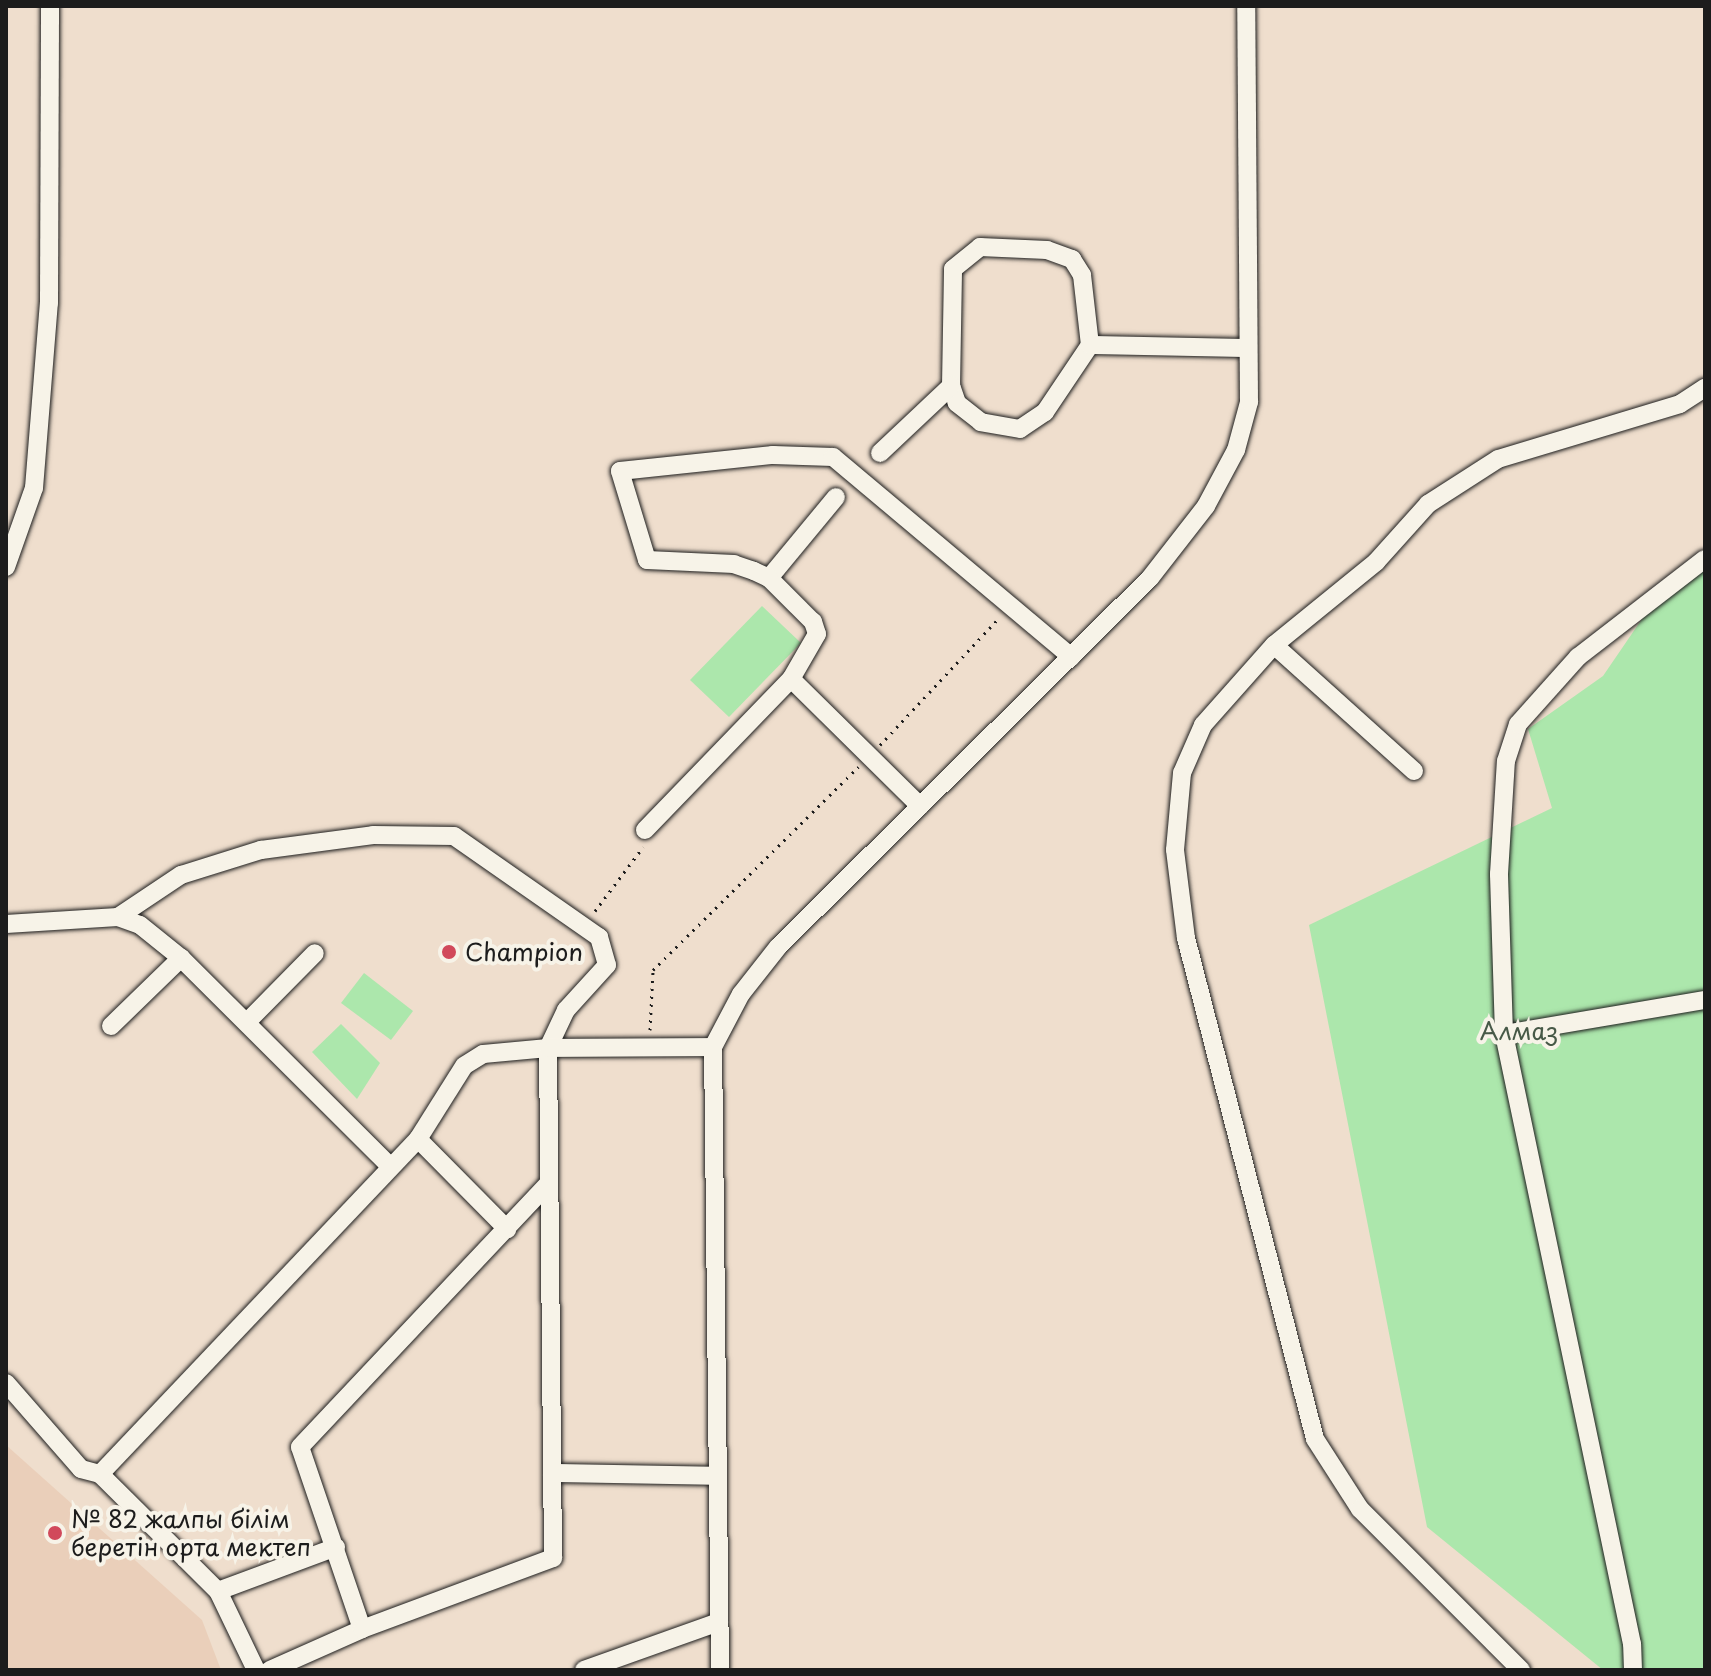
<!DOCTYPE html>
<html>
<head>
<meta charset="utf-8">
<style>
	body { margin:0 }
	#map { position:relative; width:1711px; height:1676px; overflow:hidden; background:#efdecd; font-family:"Playpen Sans",sans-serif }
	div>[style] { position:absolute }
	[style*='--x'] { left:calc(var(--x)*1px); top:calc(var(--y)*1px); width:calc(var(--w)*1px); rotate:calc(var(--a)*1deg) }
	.built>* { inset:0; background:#eacfba }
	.green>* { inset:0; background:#ace7ac }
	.path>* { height:3px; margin-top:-1.5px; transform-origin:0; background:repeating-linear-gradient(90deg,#1c1c1c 0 2px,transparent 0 8px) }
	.roads { filter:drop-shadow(0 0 2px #1c1c1c) drop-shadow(0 0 2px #1c1c1c) }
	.minor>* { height:18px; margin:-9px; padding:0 9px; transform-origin:9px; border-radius:9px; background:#f7f3e8 }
	.dots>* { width:22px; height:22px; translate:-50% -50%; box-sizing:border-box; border:4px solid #f7f3e8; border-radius:50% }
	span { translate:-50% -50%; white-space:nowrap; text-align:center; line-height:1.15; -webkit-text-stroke:8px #f7f3e8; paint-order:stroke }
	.poi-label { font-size:24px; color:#1c1c1c }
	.left { translate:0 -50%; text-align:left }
	.park-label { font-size:24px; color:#475947 }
	.frame { position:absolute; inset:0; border:8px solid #1c1c1c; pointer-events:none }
</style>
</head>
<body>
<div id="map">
	<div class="built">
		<i style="clip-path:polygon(6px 1445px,202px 1620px,221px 1670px,6px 1670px)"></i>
	</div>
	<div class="green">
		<i style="clip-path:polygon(1705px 559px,1705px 1670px,1603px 1670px,1427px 1527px,1309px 925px,1552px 808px,1528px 729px,1603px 676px,1659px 594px)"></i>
		<i style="clip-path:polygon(762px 606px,801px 643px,729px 717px,690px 680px)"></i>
		<i style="clip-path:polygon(364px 973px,413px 1011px,391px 1040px,341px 1003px)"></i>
		<i style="clip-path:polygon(341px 1024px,380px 1063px,357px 1099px,312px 1052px)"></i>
	</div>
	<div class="path">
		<i style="--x:880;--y:745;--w:173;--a:-46.9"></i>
		<i style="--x:595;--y:911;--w:80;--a:-53.1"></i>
		<i style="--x:650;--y:1030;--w:60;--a:-87.1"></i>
		<i style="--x:653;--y:970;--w:289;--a:-44.7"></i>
	</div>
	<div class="roads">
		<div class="minor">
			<i style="--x:1090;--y:345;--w:81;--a:123.9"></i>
			<i style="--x:1045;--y:412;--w:30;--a:146"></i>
			<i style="--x:1020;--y:429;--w:40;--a:-170"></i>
			<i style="--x:981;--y:422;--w:31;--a:-142"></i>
			<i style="--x:957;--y:403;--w:18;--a:-109"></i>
			<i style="--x:951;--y:386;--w:117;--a:-89"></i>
			<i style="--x:953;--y:269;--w:35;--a:-39"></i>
			<i style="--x:980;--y:247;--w:67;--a:2.6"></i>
			<i style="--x:1047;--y:250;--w:27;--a:20"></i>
			<i style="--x:1072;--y:259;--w:19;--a:58"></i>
			<i style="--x:1082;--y:275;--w:70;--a:83.5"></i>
			<i style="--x:1090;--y:345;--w:158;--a:1.1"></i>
			<i style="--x:880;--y:453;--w:98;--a:-43.3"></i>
			<i style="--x:6;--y:567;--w:84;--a:-70.5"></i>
			<i style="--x:34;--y:488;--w:186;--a:-85.4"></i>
			<i style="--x:49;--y:303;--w:297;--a:-89.8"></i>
			<i style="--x:769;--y:578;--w:105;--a:-50.4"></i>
			<i style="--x:1274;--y:645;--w:132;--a:-39.1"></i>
			<i style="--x:1376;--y:562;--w:78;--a:-48.1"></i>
			<i style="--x:1428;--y:504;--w:83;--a:-32.7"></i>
			<i style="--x:1498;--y:459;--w:190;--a:-16.8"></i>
			<i style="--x:1680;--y:404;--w:30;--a:-33"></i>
			<i style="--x:1414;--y:771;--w:188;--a:-138"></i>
			<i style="--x:1274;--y:645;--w:107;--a:131.6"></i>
			<i style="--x:1203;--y:725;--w:52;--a:113.6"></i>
			<i style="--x:1182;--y:773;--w:77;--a:95.2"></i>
			<i style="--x:1175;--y:850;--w:89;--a:82.9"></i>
			<i style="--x:1186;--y:938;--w:517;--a:75.56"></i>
			<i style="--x:1315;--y:1439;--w:83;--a:57.3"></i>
			<i style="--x:1360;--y:1509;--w:228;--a:45"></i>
			<i style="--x:920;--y:806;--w:181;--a:-135.4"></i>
			<i style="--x:791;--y:679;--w:52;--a:-60"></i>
			<i style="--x:817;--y:634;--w:13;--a:-108"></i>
			<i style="--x:813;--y:622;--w:62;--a:-135"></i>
			<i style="--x:769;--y:578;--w:17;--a:-155"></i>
			<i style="--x:754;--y:571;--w:21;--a:-161"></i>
			<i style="--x:734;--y:564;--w:87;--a:-177.4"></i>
			<i style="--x:647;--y:560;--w:93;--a:-106.9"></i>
			<i style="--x:620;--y:471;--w:154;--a:-6"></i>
			<i style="--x:773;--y:455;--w:60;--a:1.9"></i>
			<i style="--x:833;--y:457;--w:311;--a:40"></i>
			<i style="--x:645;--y:830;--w:210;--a:-46"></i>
			<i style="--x:118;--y:917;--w:23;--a:20"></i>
			<i style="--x:140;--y:925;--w:53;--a:38.8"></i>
			<i style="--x:181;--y:958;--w:296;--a:44.9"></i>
			<i style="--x:6;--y:924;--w:112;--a:-3.6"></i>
			<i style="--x:118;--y:917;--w:76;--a:-33.7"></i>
			<i style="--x:181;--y:875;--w:84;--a:-17.4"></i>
			<i style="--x:261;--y:850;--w:113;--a:-7.6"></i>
			<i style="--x:373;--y:835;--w:81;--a:0.7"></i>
			<i style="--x:454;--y:836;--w:177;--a:34.9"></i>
			<i style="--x:599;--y:937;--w:29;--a:74"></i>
			<i style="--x:607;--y:965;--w:61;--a:132.3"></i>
			<i style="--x:566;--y:1010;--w:42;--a:115.3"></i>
			<i style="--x:548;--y:1048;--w:65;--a:174.7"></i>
			<i style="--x:483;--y:1054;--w:22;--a:148"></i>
			<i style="--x:464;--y:1066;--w:86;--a:122.2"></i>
			<i style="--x:418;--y:1139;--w:462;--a:133.5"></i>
			<i style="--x:100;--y:1474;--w:166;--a:44.8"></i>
			<i style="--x:218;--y:1591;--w:88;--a:64.3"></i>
			<i style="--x:248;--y:1021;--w:95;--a:-45.4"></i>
			<i style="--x:111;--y:1026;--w:98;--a:-44.2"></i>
			<i style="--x:1504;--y:1034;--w:204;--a:-9.6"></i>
			<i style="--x:418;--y:1139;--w:127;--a:45.3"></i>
			<i style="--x:6;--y:1383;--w:114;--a:48.9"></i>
			<i style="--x:81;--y:1469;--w:20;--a:15"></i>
			<i style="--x:552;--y:1473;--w:166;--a:1"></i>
			<i style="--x:218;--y:1591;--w:126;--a:-20.4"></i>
			<i style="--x:362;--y:1629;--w:192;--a:-108.8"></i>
			<i style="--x:300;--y:1447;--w:363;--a:-46.7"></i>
			<i style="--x:270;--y:1670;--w:101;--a:-24"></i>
			<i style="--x:362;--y:1629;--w:204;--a:-20.4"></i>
			<i style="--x:553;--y:1558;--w:510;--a:-90.56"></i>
			<i style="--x:548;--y:1048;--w:165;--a:-0.3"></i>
			<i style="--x:584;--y:1670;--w:143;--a:-19.6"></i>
			<i style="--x:720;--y:1670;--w:623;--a:-90.64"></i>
			<i style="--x:713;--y:1047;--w:60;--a:-62.2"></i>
			<i style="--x:741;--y:994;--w:60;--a:-51.8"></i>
			<i style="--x:778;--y:947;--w:524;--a:-44.77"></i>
			<i style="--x:1150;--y:578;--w:91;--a:-52.1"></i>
			<i style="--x:1206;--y:506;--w:64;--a:-61.8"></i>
			<i style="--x:1236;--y:450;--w:50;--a:-74.8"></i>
			<i style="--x:1249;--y:402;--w:396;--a:-90.4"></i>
			<i style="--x:1633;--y:1670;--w:26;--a:-92"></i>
			<i style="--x:1632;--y:1644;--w:623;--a:-101.85"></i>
			<i style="--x:1504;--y:1034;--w:160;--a:-91.8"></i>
			<i style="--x:1499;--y:874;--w:113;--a:-86.5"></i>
			<i style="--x:1506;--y:761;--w:39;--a:-72"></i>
			<i style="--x:1518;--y:724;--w:90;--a:-48.2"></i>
			<i style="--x:1578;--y:657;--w:160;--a:-37.7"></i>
		</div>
	</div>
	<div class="dots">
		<i style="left:449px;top:952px;background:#d1495b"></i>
		<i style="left:55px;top:1533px;background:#d1495b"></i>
	</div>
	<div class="poi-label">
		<span class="left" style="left:465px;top:952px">Champion</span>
		<span class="left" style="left:71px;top:1533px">№ 82 жалпы білім<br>беретін орта мектеп</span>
	</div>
	<div class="park-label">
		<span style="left:1519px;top:1031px">Алмаз</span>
	</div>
	<div class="frame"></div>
</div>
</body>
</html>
